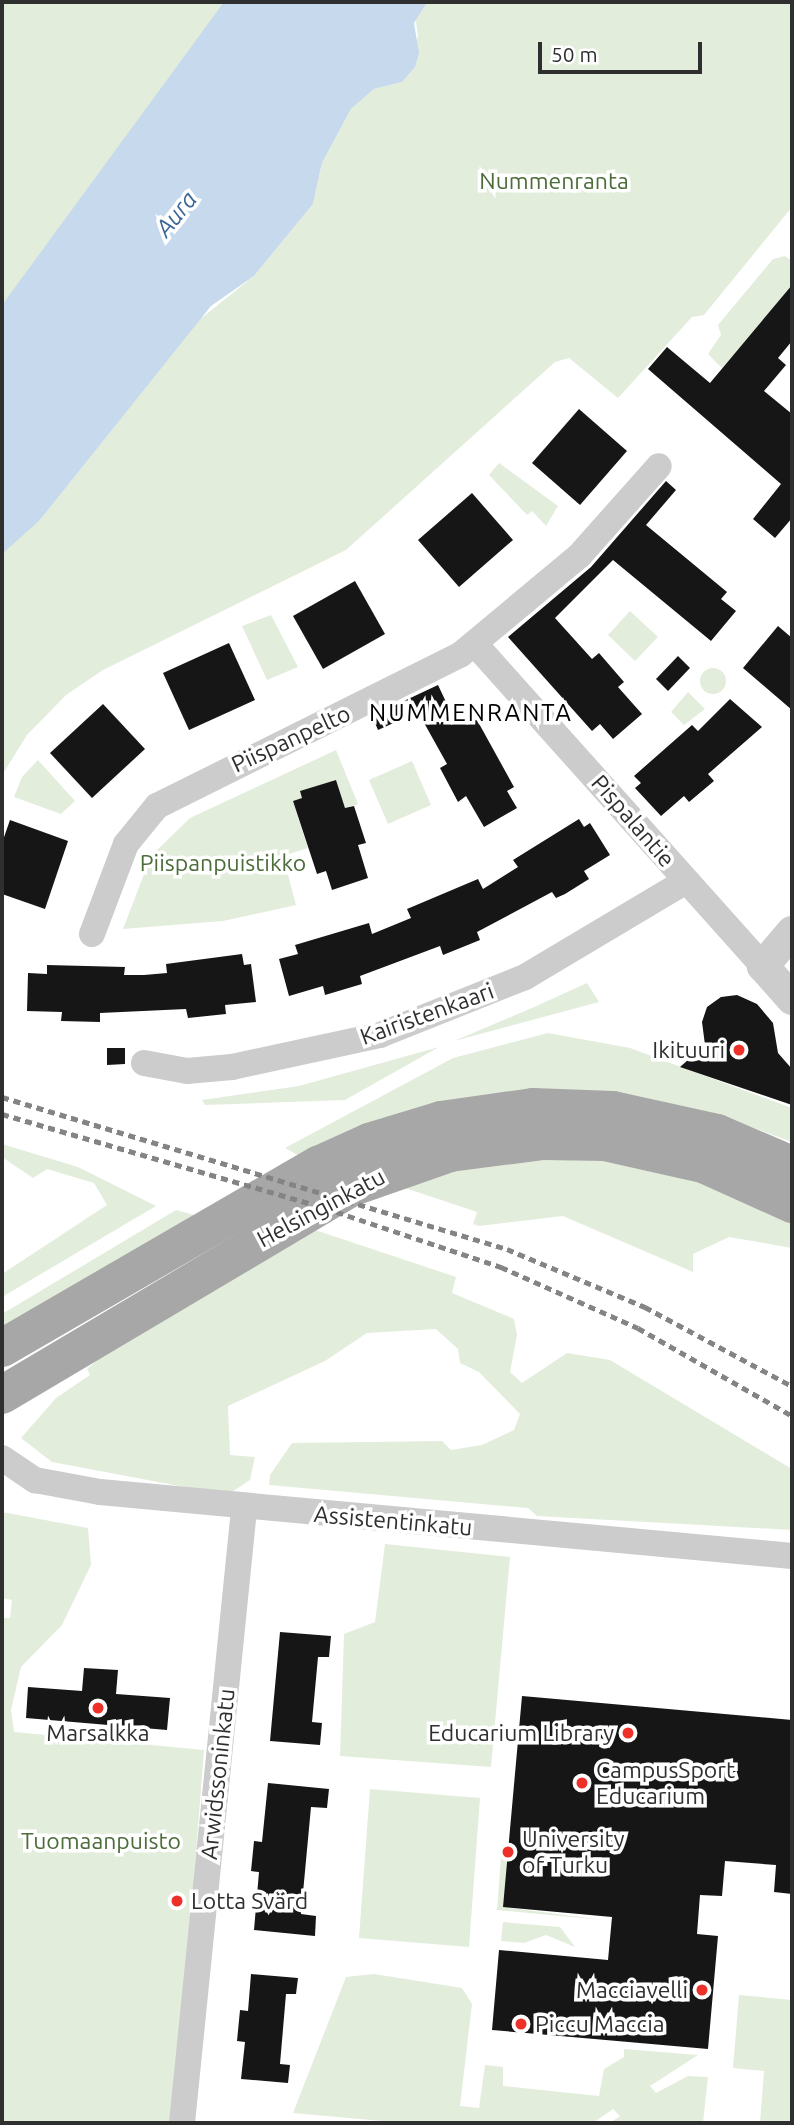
<!DOCTYPE html>
<html>
<head>
<meta charset="utf-8">
<style>
	body { margin:0 }
	#map { position:relative; width:794px; height:2125px; overflow:hidden; background:#fff; font-family:Ubuntu,sans-serif }
	div>[style] { position:absolute }
	[style*='--x'] { left:calc(var(--x)*1px); top:calc(var(--y)*1px); width:calc(var(--w)*1px); rotate:calc(var(--a)*1deg) }
	.green>* { inset:0; background:#e3eddc }
	.round { border-radius:50% }
	.water>* { inset:0; background:#c7daed }
	.building>* { inset:0; background:#161616 }
	.minor>* { height:26px; margin:-13px; padding:0 13px; transform-origin:13px; border-radius:13px; background:#ccc }
	.tertiary>* { height:32px; margin:-16px; padding:0 16px; transform-origin:16px; border-radius:16px; background:#ccc }
	.primary>* { height:38px; margin:-19px; padding:0 19px; transform-origin:19px; border-radius:19px; background:#a7a7a7 }
	.rail>* { height:5px; margin-top:-2.5px; transform-origin:0; background:repeating-linear-gradient(90deg,#848484 0 7px,transparent 0 12px) }
	.dots>* { width:19px; height:19px; translate:-50% -50%; box-sizing:border-box; border:4px solid #fff; border-radius:50% }
	span { translate:-50% -50%; white-space:nowrap; text-align:center; line-height:1.15; -webkit-text-stroke:7px #fff; paint-order:stroke }
	.park-label { font-size:23px; color:#4c6c3a }
	.street-label { font-size:23px; color:#2f2f2f }
	.poi-label { font-size:23px; color:#2f2f2f }
	.right { translate:-100% -50%; text-align:right }
	.left { translate:0 -50%; text-align:left }
	.water-label { font-size:24px; color:#396694; font-style:italic }
	.neighbourhood-label { font-size:24px; color:#000; letter-spacing:2px }
	.frame { position:absolute; inset:0; border:4px solid #2f2f2f; pointer-events:none }
	.scale { position:absolute; left:538px; top:42px; width:164px; height:32px; box-sizing:border-box; border:4px solid #2f2f2f; border-top:0; padding-left:9px; font-size:21px; line-height:24px; white-space:nowrap; color:#2f2f2f; -webkit-text-stroke:5px #fff; paint-order:stroke }
</style>
</head>
<body>
<div id="map">
	<div class="green">
		<i style="clip-path:polygon(2px 2px,254px 2px,2px 373px)"></i>
		<i style="clip-path:polygon(427px 2px,792px 2px,792px 207px,704px 315px,692px 317px,618px 398px,569px 358px,555px 362px,346px 550px,103px 670px,66px 695px,27px 735px,2px 775px,3px 548px,40px 520px,199px 320px,254px 276px,313px 204px,322px 163px,351px 109px,374px 89px,402px 82px,418px 36px,415px 15px)"></i>
		<i style="clip-path:polygon(785px 256px,792px 261px,792px 285px,750px 336px,752px 364px,737px 351px,722px 368px,708px 354px,721px 335px,718px 325px,773px 259px)"></i>
		<i style="clip-path:polygon(499px 463px,558px 506px,546px 526px,532px 511px,527px 515px,489px 475px)"></i>
		<i style="clip-path:polygon(630px 611px,658px 637px,635px 661px,608px 635px)"></i>
		<i style="clip-path:polygon(271px 615px,298px 667px,267px 680px,242px 626px)"></i>
		<i class="round" style="left:700px;top:668px;width:26px;height:26px"></i>
		<i style="clip-path:polygon(688px 692px,705px 709px,684px 725px,671px 712px)"></i>
		<i style="clip-path:polygon(336px 750px,358px 804px,345px 808px,336px 780px,301px 791px,302px 798px,293px 801px,308px 848px,283px 856px,296px 905px,223px 921px,123px 929px,151px 856px,190px 818px)"></i>
		<i style="clip-path:polygon(38px 760px,75px 801px,61px 814px,14px 797px,22px 777px)"></i>
		<i style="clip-path:polygon(412px 761px,431px 805px,388px 824px,369px 780px)"></i>
		<i style="clip-path:polygon(587px 983px,599px 1002px,454px 1041px,532px 1008px)"></i>
		<i style="clip-path:polygon(548px 1033px,630px 1048px,792px 1108px,792px 1142px,718px 1115px,303px 1158px,285px 1148px,453px 1058px)"></i>
		<i style="clip-path:polygon(439px 1047px,345px 1100px,205px 1105px,202px 1100px,299px 1086px)"></i>
		<i style="clip-path:polygon(2px 1144px,78px 1167px,156px 1206px,2px 1297px,2px 1274px,107px 1205px,94px 1183px,47px 1169px,33px 1178px,2px 1157px)"></i>
		<i style="clip-path:polygon(505px 1158px,601px 1161px,704px 1183px,792px 1224px,792px 1248px,729px 1237px,693px 1254px,693px 1272px,563px 1216px,479px 1226px,473px 1224px,477px 1212px,393px 1184px)"></i>
		<i style="clip-path:polygon(176px 1210px,205px 1218px,2px 1330px,2px 1314px)"></i>
		<i style="clip-path:polygon(306px 1227px,456px 1277px,452px 1293px,514px 1319px,517px 1335px,510px 1372px,522px 1383px,567px 1353px,610px 1360px,792px 1469px,792px 1530px,537px 1516px,528px 1508px,269px 1485px,270px 1475px,292px 1443px,442px 1441px,451px 1450px,482px 1445px,514px 1430px,520px 1414px,479px 1372px,460px 1363px,458px 1349px,436px 1329px,367px 1333px,325px 1361px,228px 1406px,230px 1455px,255px 1457px,250px 1480px,227px 1495px,52px 1462px,21px 1438px,56px 1398px,90px 1375px,87px 1369px,124px 1337px)"></i>
		<i style="clip-path:polygon(2px 1512px,88px 1528px,91px 1565px,62px 1625px,21px 1667px,11px 1710px,14px 1732px,204px 1750px,175px 2123px,2px 2123px,2px 1618px,10px 1618px,12px 1600px,2px 1598px)"></i>
		<i style="clip-path:polygon(385px 1544px,510px 1557px,491px 1767px,340px 1756px,344px 1634px,375px 1622px)"></i>
		<i style="clip-path:polygon(370px 1789px,480px 1798px,469px 1947px,359px 1938px)"></i>
		<i style="clip-path:polygon(502px 1845px,509px 1846px,504px 1907px,603px 1920px,497px 1910px)"></i>
		<i style="clip-path:polygon(503px 1922px,560px 1927px,575px 1947px,546px 1935px,524px 1943px,501px 1941px)"></i>
		<i style="clip-path:polygon(374px 1974px,462px 1988px,472px 2004px,460px 2106px,479px 2108px,485px 2065px,503px 2067px,503px 2086px,599px 2096px,604px 2069px,624px 2057px,624px 2049px,698px 2055px,650px 2086px,656px 2093px,688px 2076px,708px 2077px,703px 2123px,610px 2123px,620px 2116px,613px 2109px,593px 2123px,404px 2123px,293px 2113px,346px 1977px)"></i>
		<i style="clip-path:polygon(739px 1995px,792px 2000px,792px 2123px,760px 2123px,764px 2071px,733px 2068px)"></i>
	</div>
	<div class="water">
		<i style="clip-path:polygon(224px 2px,427px 2px,414px 23px,419px 53px,415px 67px,402px 82px,374px 89px,351px 109px,322px 163px,313px 204px,254px 276px,211px 306px,40px 520px,2px 554px,2px 305px)"></i>
	</div>
	<div class="building">
		<i style="clip-path:polygon(792px 285px,792px 341px,778px 358px,786px 365px,764px 391px,792px 414px,792px 518px,775px 538px,753px 519px,781px 484px,648px 369px,667px 347px,710px 383px)"></i>
		<i style="clip-path:polygon(579px 409px,627px 451px,580px 505px,532px 463px)"></i>
		<i style="clip-path:polygon(666px 481px,676px 490px,646px 525px,727px 592px,721px 599px,736px 611px,711px 641px,613px 560px,555px 618px,592px 659px,599px 653px,624px 682px,618px 687px,642px 714px,613px 739px,600px 724px,592px 731px,508px 637px,591px 567px)"></i>
		<i style="clip-path:polygon(472px 493px,513px 540px,459px 587px,418px 540px)"></i>
		<i style="clip-path:polygon(355px 581px,385px 634px,323px 669px,293px 616px)"></i>
		<i style="clip-path:polygon(778px 626px,792px 638px,792px 710px,743px 668px)"></i>
		<i style="clip-path:polygon(229px 643px,255px 700px,189px 730px,163px 673px)"></i>
		<i style="clip-path:polygon(678px 656px,690px 668px,668px 691px,656px 679px)"></i>
		<i style="clip-path:polygon(438px 685px,456px 723px,477px 720px,514px 787px,507px 791px,517px 808px,484px 827px,466px 796px,458px 802px,440px 768px,447px 764px,418px 712px,378px 730px,372px 716px)"></i>
		<i style="clip-path:polygon(730px 699px,762px 727px,708px 774px,714px 781px,689px 802px,684px 796px,661px 816px,635px 788px,641px 783px,634px 776px,692px 725px,698px 731px)"></i>
		<i style="clip-path:polygon(103px 704px,145px 749px,92px 798px,50px 753px)"></i>
		<i style="clip-path:polygon(336px 780px,345px 808px,354px 806px,366px 843px,358px 845px,368px 878px,332px 890px,326px 871px,317px 874px,293px 801px,302px 798px,300px 791px)"></i>
		<i style="clip-path:polygon(579px 819px,584px 827px,590px 823px,610px 855px,584px 871px,589px 879px,565px 894px,556px 898px,552px 892px,477px 932px,480px 940px,443px 955px,440px 946px,360px 976px,362px 984px,325px 995px,323px 986px,289px 996px,279px 959px,298px 954px,295px 945px,369px 923px,372px 934px,411px 918px,407px 909px,478px 879px,483px 889px,518px 867px,513px 860px)"></i>
		<i style="clip-path:polygon(10px 820px,68px 841px,45px 909px,2px 894px,2px 843px)"></i>
		<i style="clip-path:polygon(242px 954px,244px 965px,251px 964px,256px 1002px,225px 1005px,226px 1014px,188px 1018px,186px 1009px,100px 1013px,100px 1022px,61px 1021px,62px 1012px,27px 1011px,28px 973px,47px 974px,47px 965px,125px 967px,124px 975px,144px 975px,167px 973px,166px 964px)"></i>
		<i style="clip-path:polygon(737px 995px,757px 1004px,773px 1023px,778px 1053px,792px 1069px,792px 1105px,680px 1067px,705px 1045px,702px 1022px,707px 1007px,721px 997px)"></i>
		<i style="clip-path:polygon(107px 1048px,125px 1048px,125px 1064px,107px 1065px)"></i>
		<i style="clip-path:polygon(280px 1632px,331px 1636px,329px 1657px,318px 1657px,312px 1722px,322px 1723px,320px 1745px,270px 1741px)"></i>
		<i style="clip-path:polygon(84px 1668px,118px 1670px,116px 1694px,170px 1698px,167px 1730px,26px 1718px,28px 1687px,82px 1691px)"></i>
		<i style="clip-path:polygon(522px 1696px,792px 1720px,792px 1894px,774px 1892px,776px 1865px,725px 1861px,722px 1896px,700px 1895px,697px 1934px,718px 1936px,708px 2049px,492px 2030px,499px 1950px,608px 1960px,612px 1917px,503px 1907px)"></i>
		<i style="clip-path:polygon(268px 1783px,329px 1789px,327px 1808px,311px 1807px,301px 1914px,316px 1916px,315px 1936px,254px 1930px,259px 1872px,251px 1871px,254px 1841px,262px 1842px)"></i>
		<i style="clip-path:polygon(251px 1974px,298px 1978px,296px 1994px,286px 1994px,280px 2064px,290px 2065px,288px 2083px,241px 2079px,245px 2042px,237px 2041px,240px 2010px,248px 2011px)"></i>
	</div>
	<div class="minor">
		<i style="--x:475;--y:644;--w:432;--a:48.2"></i>
		<i style="--x:92;--y:934;--w:96;--a:-69.3"></i>
		<i style="--x:126;--y:844;--w:49;--a:-50.8"></i>
		<i style="--x:157;--y:806;--w:339;--a:-26.5"></i>
		<i style="--x:460;--y:655;--w:155;--a:-39.8"></i>
		<i style="--x:579;--y:556;--w:120;--a:-48.4"></i>
		<i style="--x:144;--y:1063;--w:44;--a:10.5"></i>
		<i style="--x:187;--y:1071;--w:45;--a:-5.1"></i>
		<i style="--x:232;--y:1067;--w:151;--a:-12.2"></i>
		<i style="--x:380;--y:1035;--w:156;--a:-21.8"></i>
		<i style="--x:525;--y:977;--w:187;--a:-30.8"></i>
		<i style="--x:2;--y:1458;--w:40;--a:34"></i>
		<i style="--x:35;--y:1480;--w:66;--a:10.5"></i>
		<i style="--x:100;--y:1492;--w:695;--a:5.28"></i>
		<i style="--x:182;--y:2123;--w:617;--a:-84.23"></i>
	</div>
	<div class="tertiary">
		<i style="--x:792;--y:932;--w:45;--a:130.5"></i>
		<i style="--x:763;--y:966;--w:44;--a:48.7"></i>
	</div>
	<div class="primary">
		<i style="--x:2;--y:1348;--w:365;--a:-30.1"></i>
		<i style="--x:318;--y:1165;--w:56;--a:-24.3"></i>
		<i style="--x:369;--y:1142;--w:75;--a:-17"></i>
		<i style="--x:441;--y:1120;--w:93;--a:-8"></i>
		<i style="--x:533;--y:1107;--w:80;--a:2.1"></i>
		<i style="--x:613;--y:1110;--w:107;--a:12.5"></i>
		<i style="--x:717;--y:1133;--w:82;--a:23.1"></i>
		<i style="--x:2;--y:1395;--w:405;--a:-30.7"></i>
		<i style="--x:350;--y:1188;--w:106;--a:-19.3"></i>
		<i style="--x:450;--y:1153;--w:94;--a:-7.4"></i>
		<i style="--x:543;--y:1141;--w:61;--a:0.9"></i>
		<i style="--x:604;--y:1142;--w:101;--a:12.5"></i>
		<i style="--x:703;--y:1164;--w:98;--a:24.2"></i>
	</div>
	<div class="rail">
		<i style="--x:2;--y:1097;--w:527;--a:16.75"></i>
		<i style="--x:507;--y:1249;--w:150;--a:22.8"></i>
		<i style="--x:645;--y:1307;--w:167;--a:28.3"></i>
		<i style="--x:2;--y:1114;--w:336;--a:16.2"></i>
		<i style="--x:325;--y:1208;--w:186;--a:18.5"></i>
		<i style="--x:501;--y:1267;--w:150;--a:24"></i>
		<i style="--x:638;--y:1328;--w:177;--a:29.7"></i>
	</div>
	<div class="dots">
		<i style="left:739px;top:1050px;background:#ed3129"></i>
		<i style="left:98px;top:1708px;background:#ed3129"></i>
		<i style="left:628px;top:1733px;background:#ed3129"></i>
		<i style="left:582px;top:1783px;background:#ed3129"></i>
		<i style="left:508px;top:1852px;background:#ed3129"></i>
		<i style="left:177px;top:1901px;background:#ed3129"></i>
		<i style="left:702px;top:1990px;background:#ed3129"></i>
		<i style="left:521px;top:2024px;background:#ed3129"></i>
	</div>
	<div class="park-label">
		<span style="left:554px;top:181px">Nummenranta</span>
		<span style="left:223px;top:863px">Piispanpuistikko</span>
		<span style="left:101px;top:1841px">Tuomaanpuisto</span>
	</div>
	<div class="street-label">
		<span style="left:291px;top:739px;rotate:-25deg">Piispanpelto</span>
		<span style="left:633px;top:821px;rotate:49deg">Pispalantie</span>
		<span style="left:427px;top:1014px;rotate:-20deg">Kairistenkaari</span>
		<span style="left:321px;top:1208px;rotate:-28deg">Helsinginkatu</span>
		<span style="left:393px;top:1521px;rotate:5deg">Assistentinkatu</span>
		<span style="left:218px;top:1774px;rotate:-84deg">Arwidssoninkatu</span>
	</div>
	<div class="poi-label">
		<span class="right" style="left:725px;top:1050px">Ikituuri</span>
		<span style="left:98px;top:1733px">Marsalkka</span>
		<span class="right" style="left:614px;top:1733px">Educarium Library</span>
		<span class="left" style="left:596px;top:1783px">CampusSport<br>Educarium</span>
		<span class="left" style="left:522px;top:1852px">University<br>of Turku</span>
		<span class="left" style="left:191px;top:1901px">Lotta Svärd</span>
		<span class="right" style="left:688px;top:1990px">Macciavelli</span>
		<span class="left" style="left:535px;top:2024px">Piccu Maccia</span>
	</div>
	<div class="water-label">
		<span style="left:176px;top:214px;rotate:-51deg">Aura</span>
	</div>
	<div class="neighbourhood-label">
		<span style="left:471px;top:713px">NUMMENRANTA</span>
	</div>
	<div class="frame"></div>
	<div class="scale">50 m</div>
</div>
</body>
</html>
